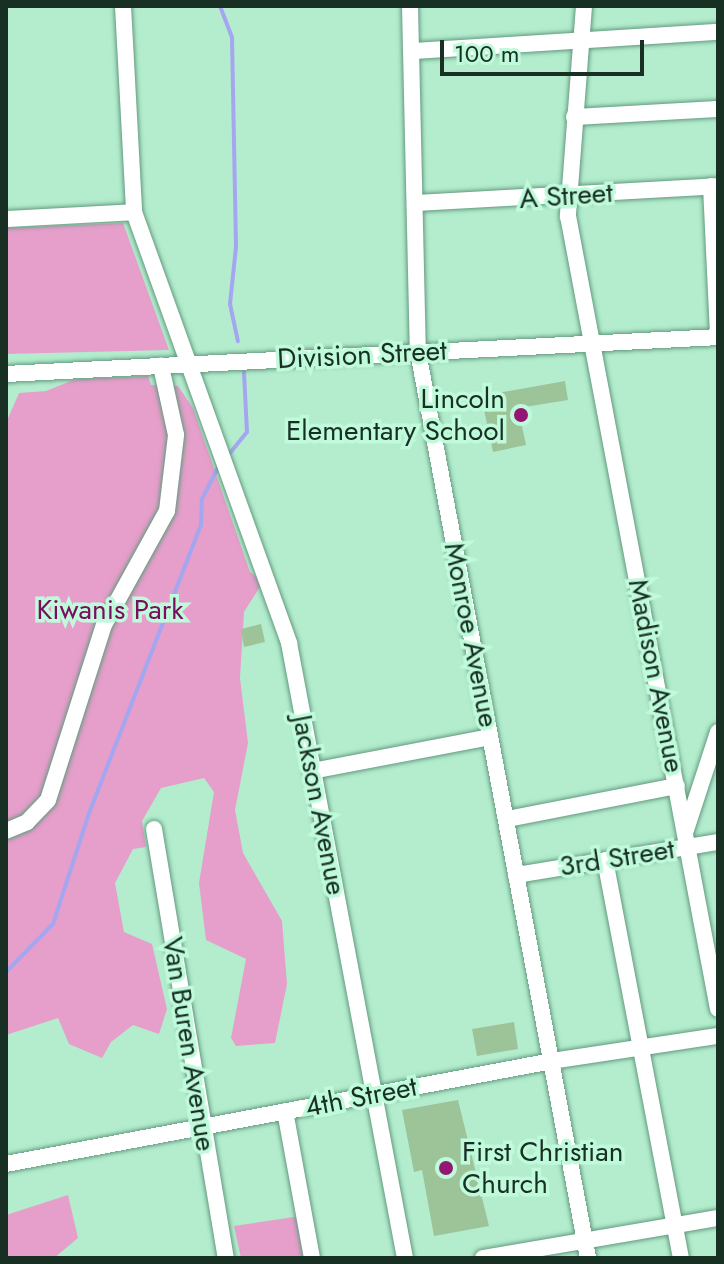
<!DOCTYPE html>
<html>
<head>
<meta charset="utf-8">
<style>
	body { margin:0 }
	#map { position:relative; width:724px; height:1264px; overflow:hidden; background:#b3edce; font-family:Jost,sans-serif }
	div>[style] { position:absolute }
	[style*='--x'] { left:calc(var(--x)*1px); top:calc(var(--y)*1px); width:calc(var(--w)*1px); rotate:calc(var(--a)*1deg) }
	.green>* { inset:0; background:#e69ecb }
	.stream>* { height:4px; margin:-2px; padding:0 2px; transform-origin:2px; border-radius:2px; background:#a4a7f0 }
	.building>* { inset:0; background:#9dc398 }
	.roads { filter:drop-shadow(0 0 2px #639a7e) drop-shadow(0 0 2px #639a7e) }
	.minor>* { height:16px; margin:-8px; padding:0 8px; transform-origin:8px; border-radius:8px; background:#fff }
	.dots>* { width:22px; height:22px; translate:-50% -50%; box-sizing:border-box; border:4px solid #bffadb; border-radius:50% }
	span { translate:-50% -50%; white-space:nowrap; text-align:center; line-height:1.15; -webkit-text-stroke:7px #bffadb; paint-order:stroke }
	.street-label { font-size:28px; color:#182f24 }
	.poi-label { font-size:28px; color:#182f24 }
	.right { translate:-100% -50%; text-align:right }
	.left { translate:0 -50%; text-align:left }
	.park-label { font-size:28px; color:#7a0d5e }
	.frame { position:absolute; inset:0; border:8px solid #182f24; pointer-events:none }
	.scale { position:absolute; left:440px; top:40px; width:204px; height:36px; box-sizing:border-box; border:4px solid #182f24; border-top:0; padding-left:10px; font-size:24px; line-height:28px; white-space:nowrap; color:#182f24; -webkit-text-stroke:6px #bffadb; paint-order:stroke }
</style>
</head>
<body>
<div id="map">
	<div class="green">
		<i style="clip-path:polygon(123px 223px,169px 350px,6px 354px,6px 228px)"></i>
		<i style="clip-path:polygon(148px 376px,151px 385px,178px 386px,193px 408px,250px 572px,263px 582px,244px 612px,240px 678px,248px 743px,235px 810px,243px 853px,282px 921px,287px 984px,275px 1043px,236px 1046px,231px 1038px,246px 959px,206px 940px,199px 883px,214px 792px,204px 778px,161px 788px,142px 821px,146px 847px,133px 849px,115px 883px,124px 932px,152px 944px,167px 1009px,159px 1034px,133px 1025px,111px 1042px,102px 1058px,69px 1044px,58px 1018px,6px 1035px,6px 423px,19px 393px,46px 391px,76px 379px)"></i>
		<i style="clip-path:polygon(68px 1195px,78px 1238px,54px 1258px,6px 1258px,6px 1215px)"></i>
		<i style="clip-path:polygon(300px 1216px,307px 1258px,241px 1258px,234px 1226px)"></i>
	</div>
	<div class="stream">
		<i style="--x:220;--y:6;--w:34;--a:69"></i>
		<i style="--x:232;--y:38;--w:209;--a:88.9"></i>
		<i style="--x:236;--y:247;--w:57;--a:96"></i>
		<i style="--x:230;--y:304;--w:38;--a:78"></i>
		<i style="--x:226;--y:458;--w:33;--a:-51"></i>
		<i style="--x:247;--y:432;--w:60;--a:-92.9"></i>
		<i style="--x:6;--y:972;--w:67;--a:-45.6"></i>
		<i style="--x:53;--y:924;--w:114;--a:-72"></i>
		<i style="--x:88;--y:816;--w:313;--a:-68.8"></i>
		<i style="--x:201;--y:524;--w:25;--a:-88"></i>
		<i style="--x:202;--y:499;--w:39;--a:-63"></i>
	</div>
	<div class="building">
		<i style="clip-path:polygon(565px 381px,568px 400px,518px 408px,526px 445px,493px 452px,481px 396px)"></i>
		<i style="clip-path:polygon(261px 624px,265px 642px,244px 647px,241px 629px)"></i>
		<i style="clip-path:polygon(514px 1022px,518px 1049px,477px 1056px,472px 1029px)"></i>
		<i style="clip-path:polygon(458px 1100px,489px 1226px,434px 1236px,422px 1170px,414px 1172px,402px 1110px)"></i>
	</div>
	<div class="roads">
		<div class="minor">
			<i style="--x:123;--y:6;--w:206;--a:86.9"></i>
			<i style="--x:134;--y:212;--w:458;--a:70.2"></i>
			<i style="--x:289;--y:643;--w:626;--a:79.32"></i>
			<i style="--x:410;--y:6;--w:346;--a:88.7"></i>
			<i style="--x:418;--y:352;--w:922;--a:79.37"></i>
			<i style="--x:584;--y:6;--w:211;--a:94.4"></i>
			<i style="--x:568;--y:216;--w:807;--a:79.29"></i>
			<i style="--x:414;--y:51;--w:305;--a:-3.6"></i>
			<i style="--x:574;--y:117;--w:144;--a:-3.2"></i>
			<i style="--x:711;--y:186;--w:147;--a:87.3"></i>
			<i style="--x:415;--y:203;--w:303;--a:-3.2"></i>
			<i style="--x:6;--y:219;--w:128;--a:-3.1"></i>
			<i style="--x:6;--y:374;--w:713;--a:-2.97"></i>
			<i style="--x:312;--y:771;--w:181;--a:-10.8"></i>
			<i style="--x:507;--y:819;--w:173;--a:-11"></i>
			<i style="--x:154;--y:829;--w:435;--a:80.5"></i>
			<i style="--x:686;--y:830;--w:103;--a:-71.9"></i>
			<i style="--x:6;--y:831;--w:23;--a:-23"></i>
			<i style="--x:27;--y:822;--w:30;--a:-46"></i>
			<i style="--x:48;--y:800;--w:184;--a:-72.3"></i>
			<i style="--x:104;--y:625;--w:130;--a:-61.1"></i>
			<i style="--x:167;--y:511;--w:77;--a:-83.2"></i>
			<i style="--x:176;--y:435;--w:71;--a:-102.3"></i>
			<i style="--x:605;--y:860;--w:405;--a:79.2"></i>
			<i style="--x:516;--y:875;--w:205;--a:-9.3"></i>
			<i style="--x:285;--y:1111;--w:149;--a:79.6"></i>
			<i style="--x:6;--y:1164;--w:556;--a:-10.68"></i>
			<i style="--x:552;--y:1061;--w:168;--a:-8.6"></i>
			<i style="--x:483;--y:1258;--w:238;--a:-9.7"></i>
		</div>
	</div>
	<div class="dots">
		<i style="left:521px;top:415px;background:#931773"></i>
		<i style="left:446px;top:1168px;background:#931773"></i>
	</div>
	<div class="street-label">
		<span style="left:566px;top:196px;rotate:-4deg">A Street</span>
		<span style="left:362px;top:355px;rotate:-3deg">Division Street</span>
		<span style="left:471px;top:635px;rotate:79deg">Monroe Avenue</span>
		<span style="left:656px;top:676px;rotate:79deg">Madison Avenue</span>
		<span style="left:319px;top:805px;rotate:79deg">Jackson Avenue</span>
		<span style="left:617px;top:858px;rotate:-9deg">3rd Street</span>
		<span style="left:189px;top:1044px;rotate:81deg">Van Buren Avenue</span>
		<span style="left:361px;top:1097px;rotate:-11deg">4th Street</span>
	</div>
	<div class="poi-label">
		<span class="right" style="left:505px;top:415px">Lincoln<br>Elementary School</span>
		<span class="left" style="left:462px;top:1168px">First Christian<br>Church</span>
	</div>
	<div class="park-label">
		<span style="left:110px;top:610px">Kiwanis Park</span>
	</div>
	<div class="frame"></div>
	<div class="scale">100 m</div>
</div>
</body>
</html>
